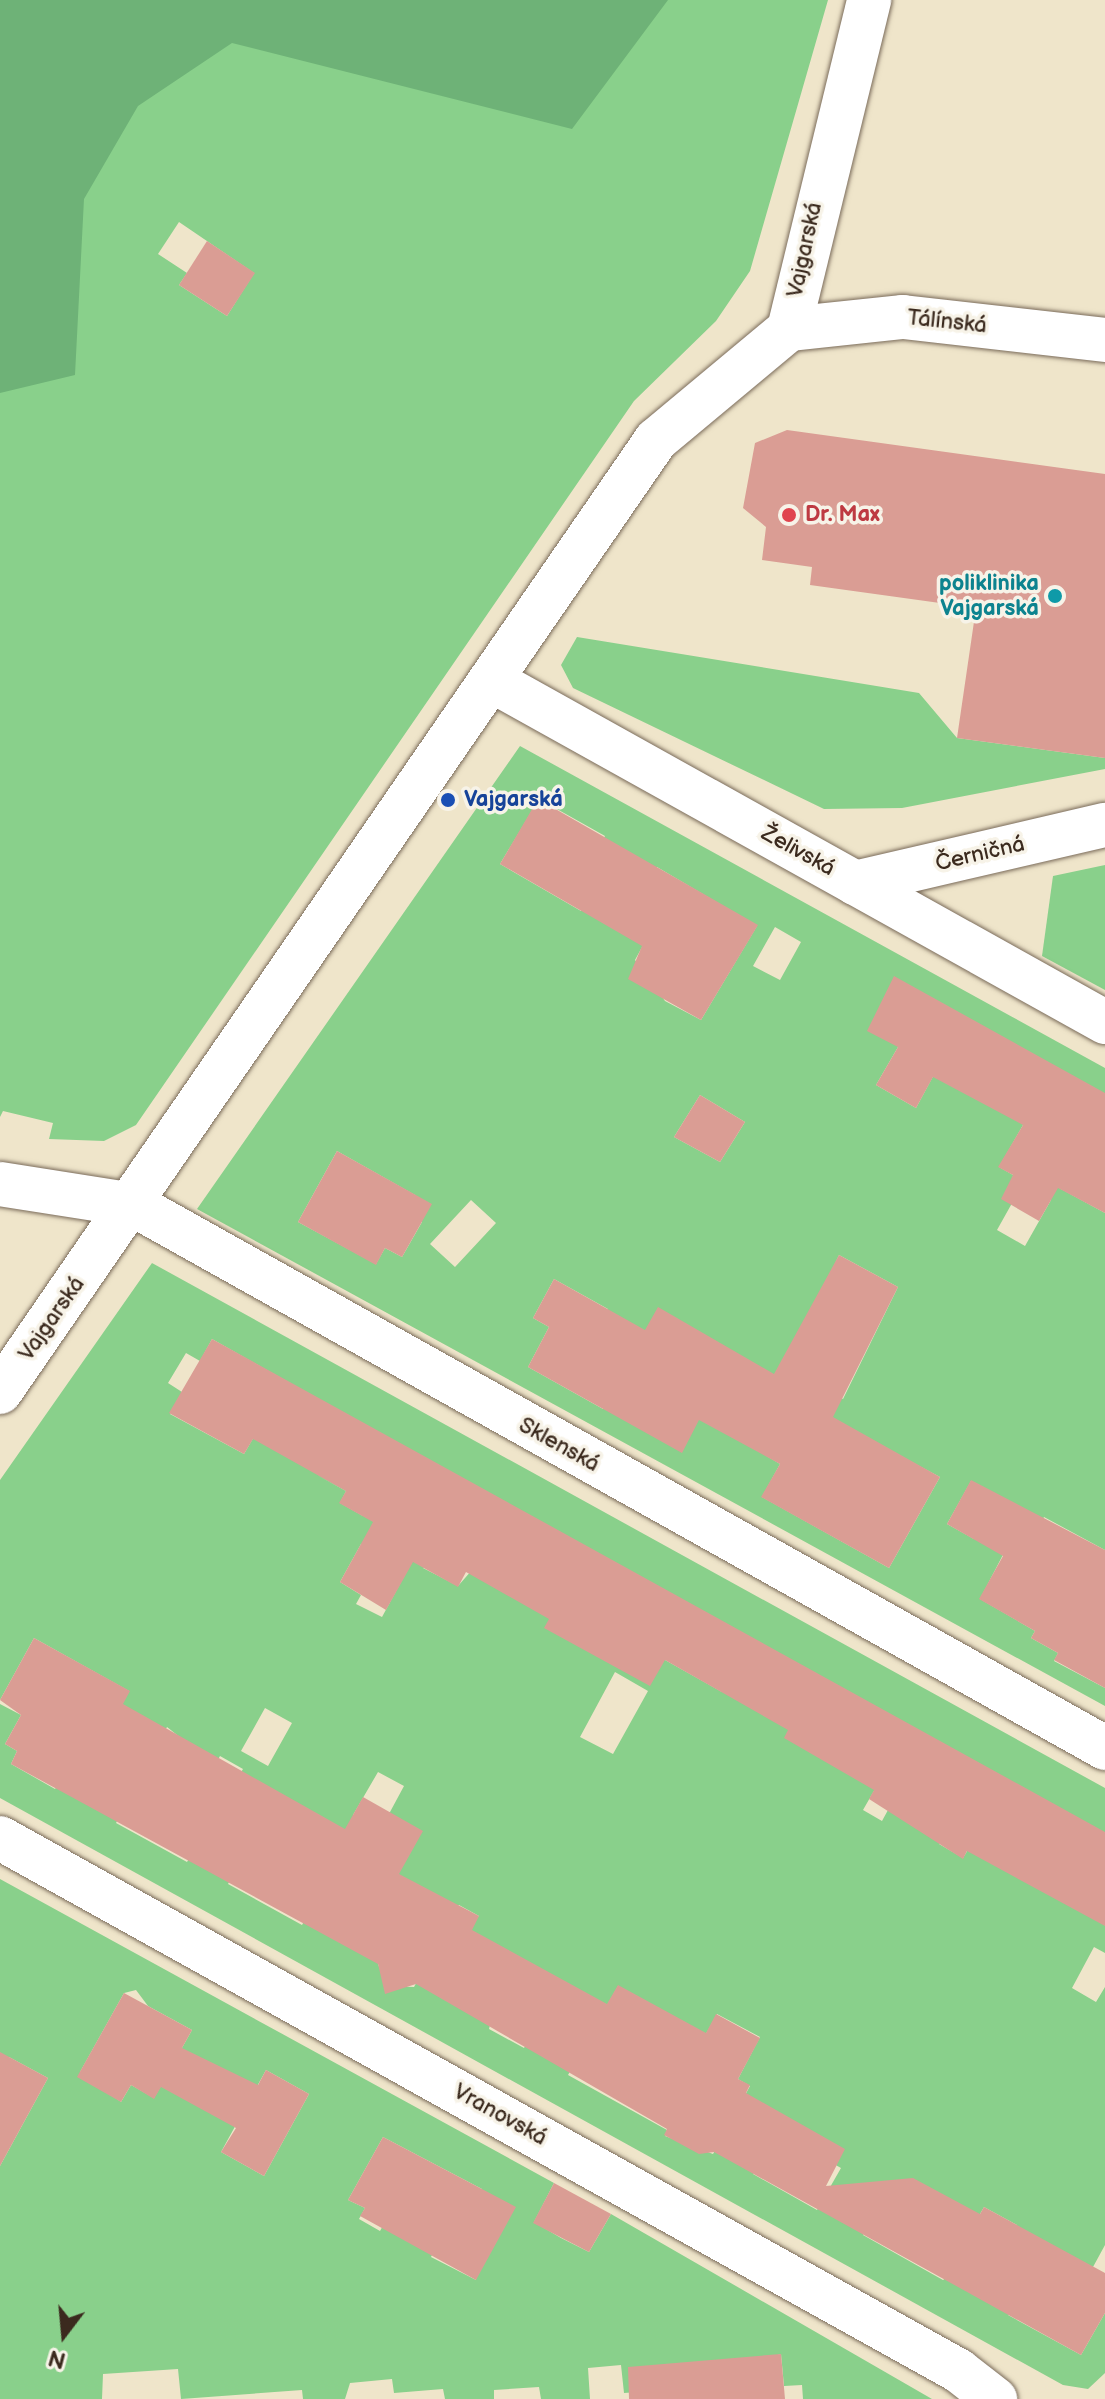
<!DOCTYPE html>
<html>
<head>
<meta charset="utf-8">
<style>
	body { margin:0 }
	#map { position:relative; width:1105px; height:2399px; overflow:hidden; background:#efe5ca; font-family:"Balsamiq Sans",sans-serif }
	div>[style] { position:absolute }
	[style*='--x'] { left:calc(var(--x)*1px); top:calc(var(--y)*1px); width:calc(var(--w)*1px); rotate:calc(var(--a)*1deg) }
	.green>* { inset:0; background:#89d08b }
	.forest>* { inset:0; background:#6eb277 }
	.building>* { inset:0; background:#da9d94 }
	.roads { filter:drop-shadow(0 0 2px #7a6b5a) drop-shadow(0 0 2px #7a6b5a) }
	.street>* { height:44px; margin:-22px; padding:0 22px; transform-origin:22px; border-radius:22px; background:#fff }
	.dots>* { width:22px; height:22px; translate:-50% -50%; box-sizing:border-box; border:4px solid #f7f3e8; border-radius:50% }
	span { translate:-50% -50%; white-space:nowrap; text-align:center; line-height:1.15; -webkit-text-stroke:7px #f7f3e8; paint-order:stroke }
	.street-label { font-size:22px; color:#3b2a1e }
	.health-label { font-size:22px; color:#be3a42; font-weight:700 }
	.left { translate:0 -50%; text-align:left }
	.culture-label { font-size:22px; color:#0d838f; font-weight:700 }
	.right { translate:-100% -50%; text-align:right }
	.transit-label { font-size:22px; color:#164399; font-weight:700 }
	.north { position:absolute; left:24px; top:2295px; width:80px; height:80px; -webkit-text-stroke:6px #f7f3e8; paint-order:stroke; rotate:196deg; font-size:22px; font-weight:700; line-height:32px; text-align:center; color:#3b2a1e }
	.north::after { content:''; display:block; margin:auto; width:28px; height:36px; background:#3b2a1e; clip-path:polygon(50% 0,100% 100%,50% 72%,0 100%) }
</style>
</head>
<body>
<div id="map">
	<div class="green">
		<i style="clip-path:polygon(evenodd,0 0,828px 0,750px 271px,716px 321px,634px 401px,136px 1125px,104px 1141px,49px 1139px,53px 1123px,3px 1111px,0 1117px,0 0,179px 222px,254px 273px,227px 316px,179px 285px,187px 273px,158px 254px,179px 222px)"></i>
		<i style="clip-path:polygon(577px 637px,919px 693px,957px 738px,1105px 758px,1105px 769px,902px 808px,824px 809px,573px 688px,561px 665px)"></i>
		<i style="clip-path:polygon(evenodd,520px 746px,1105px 1068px,1105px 1108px,1061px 1189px,1105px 1213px,1105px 1550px,1044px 1517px,1023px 1554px,1007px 1547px,980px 1599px,1035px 1631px,1031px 1638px,1058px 1653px,1054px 1661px,1105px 1688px,1105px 1706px,197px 1209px,520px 746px,539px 799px,605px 836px,595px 854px,609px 864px,581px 911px,500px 864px,539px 799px,520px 746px,657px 867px,757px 926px,701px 1020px,665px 1001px,635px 960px,658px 918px,636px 905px,657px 867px,520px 746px,775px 927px,801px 942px,780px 980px,753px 966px,775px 927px,520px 746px,965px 1017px,916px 1108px,876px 1085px,898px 1047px,965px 1017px,520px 746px,1079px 1079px,1023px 1184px,1051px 1200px,1025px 1246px,997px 1230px,1011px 1205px,1013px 1175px,999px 1167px,1023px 1125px,1079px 1079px,520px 746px,700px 1095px,745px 1122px,720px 1162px,674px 1137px,700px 1095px,520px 746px,337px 1151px,415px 1195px,422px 1222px,402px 1257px,385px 1248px,376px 1264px,298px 1222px,337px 1151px,520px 746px,471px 1200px,496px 1223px,455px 1267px,430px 1244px,471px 1200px,520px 746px,839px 1255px,898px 1287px,843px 1399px,786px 1368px,839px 1255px,520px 746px,554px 1279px,608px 1309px,588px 1345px,625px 1366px,603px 1409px,528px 1367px,549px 1327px,533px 1318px,554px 1279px,520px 746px,810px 1408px,940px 1477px,889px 1568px,762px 1497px,780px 1464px,765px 1455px,810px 1408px,520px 746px,971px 1481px,974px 1539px,947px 1524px,971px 1481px)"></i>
		<i style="clip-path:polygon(1105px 865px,1105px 990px,1042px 956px,1053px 876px)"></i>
		<i style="clip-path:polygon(evenodd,152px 1263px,1105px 1788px,1105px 1953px,1094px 1947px,1072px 1988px,1096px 2002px,1105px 1987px,1105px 2245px,1093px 2267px,1008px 2315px,1081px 2355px,1105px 2313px,1105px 2373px,1088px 2389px,1063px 2385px,0 1798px,0 1704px,21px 1715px,5px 1744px,17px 1751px,11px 1764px,55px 1789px,129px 1691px,34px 1638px,0 1700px,0 1480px,152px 1263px,212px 1339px,286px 1381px,244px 1454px,170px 1414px,182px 1392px,168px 1383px,186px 1353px,200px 1361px,212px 1339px,152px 1263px,315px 1474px,369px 1503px,363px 1516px,340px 1503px,346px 1491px,315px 1474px,152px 1263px,522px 1513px,458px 1586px,423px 1568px,522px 1513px,152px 1263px,361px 1544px,401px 1582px,382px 1617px,356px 1604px,361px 1595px,340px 1582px,361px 1544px,152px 1263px,662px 1630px,722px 1692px,649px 1651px,662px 1630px,152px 1263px,615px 1672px,648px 1691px,613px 1754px,580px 1737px,615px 1672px,152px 1263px,265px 1708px,292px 1723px,268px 1766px,241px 1751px,265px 1708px,152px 1263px,167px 1727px,215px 1765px,220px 1756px,243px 1769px,187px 1862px,116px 1823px,167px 1727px,152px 1263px,378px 1772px,404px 1786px,390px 1812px,353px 1815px,378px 1772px,152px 1263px,875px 1789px,894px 1799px,882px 1821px,863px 1810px,875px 1789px,152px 1263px,267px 1812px,353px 1834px,302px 1925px,228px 1884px,267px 1812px,152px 1263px,945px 1833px,969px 1848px,963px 1858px,939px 1844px,945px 1833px,152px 1263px,459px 1905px,479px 1916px,436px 1947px,414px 1987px,386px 1986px,378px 1964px,459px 1905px,152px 1263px,562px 1980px,524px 2048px,489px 2029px,490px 2025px,562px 1980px,152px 1263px,618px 1986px,651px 2004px,691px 2061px,717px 2014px,760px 2037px,738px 2079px,750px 2086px,713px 2154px,665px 2136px,667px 2130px,568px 2075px,618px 1986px,152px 1263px,776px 2132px,841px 2168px,817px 2210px,753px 2174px,776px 2132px,152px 1263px,896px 2180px,962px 2245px,984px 2207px,1017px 2225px,943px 2280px,863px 2235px,896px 2180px)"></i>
		<i style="clip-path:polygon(evenodd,0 1879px,554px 2183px,534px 2222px,561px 2238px,589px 2252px,611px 2214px,932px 2399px,803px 2399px,802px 2385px,784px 2386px,781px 2354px,665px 2390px,624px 2393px,621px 2365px,588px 2368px,590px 2399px,541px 2399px,539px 2387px,494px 2390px,494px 2399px,445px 2399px,443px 2389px,394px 2393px,392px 2379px,350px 2383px,345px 2399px,303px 2399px,302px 2390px,181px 2399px,178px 2369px,103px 2374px,102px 2399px,0 2399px,0 2166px,48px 2078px,9px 2057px,0 2073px,0 1879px,136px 1990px,148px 2006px,192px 2030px,154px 2098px,131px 2085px,121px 2102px,80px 2072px,124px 1993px,136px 1990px,0 1879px,266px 2070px,309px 2094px,264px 2176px,221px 2152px,266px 2070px,0 1879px,383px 2137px,482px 2189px,476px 2280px,431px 2257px,436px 2247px,386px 2220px,380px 2231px,359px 2219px,365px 2208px,348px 2200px,383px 2137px)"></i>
	</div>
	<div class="forest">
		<i style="clip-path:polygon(0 0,668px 0,572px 129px,232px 43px,138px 106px,84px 199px,75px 375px,0 393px)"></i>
	</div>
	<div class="building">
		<i style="clip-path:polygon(207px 241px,255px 273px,227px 316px,179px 285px)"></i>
		<i style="clip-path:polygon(787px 430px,1105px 474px,1105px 758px,957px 738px,976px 608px,810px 585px,812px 567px,762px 560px,766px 527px,743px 508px,755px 443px)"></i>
		<i style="clip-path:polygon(538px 799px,758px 925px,701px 1020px,628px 979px,642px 946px,500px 864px)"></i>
		<i style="clip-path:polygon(894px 976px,1105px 1093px,1105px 1213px,1058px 1188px,1039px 1221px,1001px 1199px,1013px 1175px,998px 1167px,1023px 1125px,933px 1077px,916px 1108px,876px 1085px,898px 1047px,867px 1031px)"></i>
		<i style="clip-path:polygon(700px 1095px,745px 1122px,720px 1162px,674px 1137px)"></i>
		<i style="clip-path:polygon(337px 1151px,432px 1204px,402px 1257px,385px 1248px,376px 1265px,298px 1222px)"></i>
		<i style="clip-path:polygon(839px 1255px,898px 1287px,833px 1417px,940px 1477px,889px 1568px,761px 1497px,780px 1464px,699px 1420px,682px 1453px,528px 1367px,549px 1327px,533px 1318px,554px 1279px,645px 1330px,658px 1307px,774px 1374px)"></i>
		<i style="clip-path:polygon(212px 1339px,1105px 1832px,1105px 1926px,967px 1851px,963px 1859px,869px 1799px,874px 1790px,784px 1738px,788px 1730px,665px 1660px,650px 1686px,544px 1628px,549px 1619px,466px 1572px,458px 1587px,413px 1562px,386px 1610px,340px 1582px,373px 1522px,339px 1503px,346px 1491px,253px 1439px,244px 1454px,169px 1413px)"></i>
		<i style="clip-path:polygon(971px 1480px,1105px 1550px,1105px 1688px,1054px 1660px,1058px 1653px,1031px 1638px,1035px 1631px,979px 1599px,1003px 1556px,947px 1524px)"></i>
		<i style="clip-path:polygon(34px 1638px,130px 1691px,123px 1704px,345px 1829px,363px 1797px,423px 1831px,399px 1874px,479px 1916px,472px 1930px,607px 2004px,618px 1985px,706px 2033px,716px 2014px,760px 2038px,738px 2079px,750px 2085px,746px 2093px,845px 2149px,826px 2186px,913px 2178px,980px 2214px,984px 2207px,1105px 2273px,1105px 2313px,1081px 2355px,714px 2152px,699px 2154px,664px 2135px,667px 2129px,416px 1984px,385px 1994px,378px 1964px,11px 1764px,17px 1751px,5px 1744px,21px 1715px,0 1700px)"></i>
		<i style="clip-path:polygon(124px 1993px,192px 2030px,182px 2048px,258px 2085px,266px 2070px,309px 2094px,264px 2176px,221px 2152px,236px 2128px,161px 2087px,154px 2099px,131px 2085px,121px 2102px,77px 2077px)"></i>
		<i style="clip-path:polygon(0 2052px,48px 2078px,0 2166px)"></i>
		<i style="clip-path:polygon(383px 2137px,516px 2207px,476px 2280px,360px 2216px,365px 2208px,348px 2200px)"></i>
		<i style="clip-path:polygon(554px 2183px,611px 2214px,589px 2252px,533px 2223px)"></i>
		<i style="clip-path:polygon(781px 2354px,785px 2399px,629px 2399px,628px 2367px)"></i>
	</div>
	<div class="roads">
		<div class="street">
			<i style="--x:789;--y:329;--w:115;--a:-6"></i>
			<i style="--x:903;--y:317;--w:203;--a:6.5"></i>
			<i style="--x:491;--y:680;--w:703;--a:29.12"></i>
			<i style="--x:855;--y:883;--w:257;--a:-13.1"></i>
			<i style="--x:0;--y:1184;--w:136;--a:8.9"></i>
			<i style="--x:134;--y:1205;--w:1113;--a:29.21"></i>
			<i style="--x:0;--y:1392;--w:1156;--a:-55.43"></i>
			<i style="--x:656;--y:440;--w:173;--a:-39.8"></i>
			<i style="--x:789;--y:329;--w:339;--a:-76.3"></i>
			<i style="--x:0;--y:1838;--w:1097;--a:29.06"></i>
			<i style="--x:959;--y:2371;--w:46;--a:37.9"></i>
		</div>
	</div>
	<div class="dots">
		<i style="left:789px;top:515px;background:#e0444e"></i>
		<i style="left:1055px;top:596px;background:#0f9aa8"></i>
		<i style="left:448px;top:800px;background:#1a4fb4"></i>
	</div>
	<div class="street-label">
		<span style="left:805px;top:250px;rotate:-78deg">Vajgarská</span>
		<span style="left:947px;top:322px;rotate:6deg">Tálínská</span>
		<span style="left:798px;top:851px;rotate:29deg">Želivská</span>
		<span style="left:980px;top:854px;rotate:-13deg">Černičná</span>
		<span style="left:52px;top:1319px;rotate:-55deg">Vajgarská</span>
		<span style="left:559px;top:1445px;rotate:29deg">Sklenská</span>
		<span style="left:500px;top:2115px;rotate:29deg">Vranovská</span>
	</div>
	<div class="health-label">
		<span class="left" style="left:805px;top:515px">Dr. Max</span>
	</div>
	<div class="culture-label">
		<span class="right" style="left:1039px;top:596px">poliklinika<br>Vajgarská</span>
	</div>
	<div class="transit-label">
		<span class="left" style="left:464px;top:800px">Vajgarská</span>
	</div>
	<div class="north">N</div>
</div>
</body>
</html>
